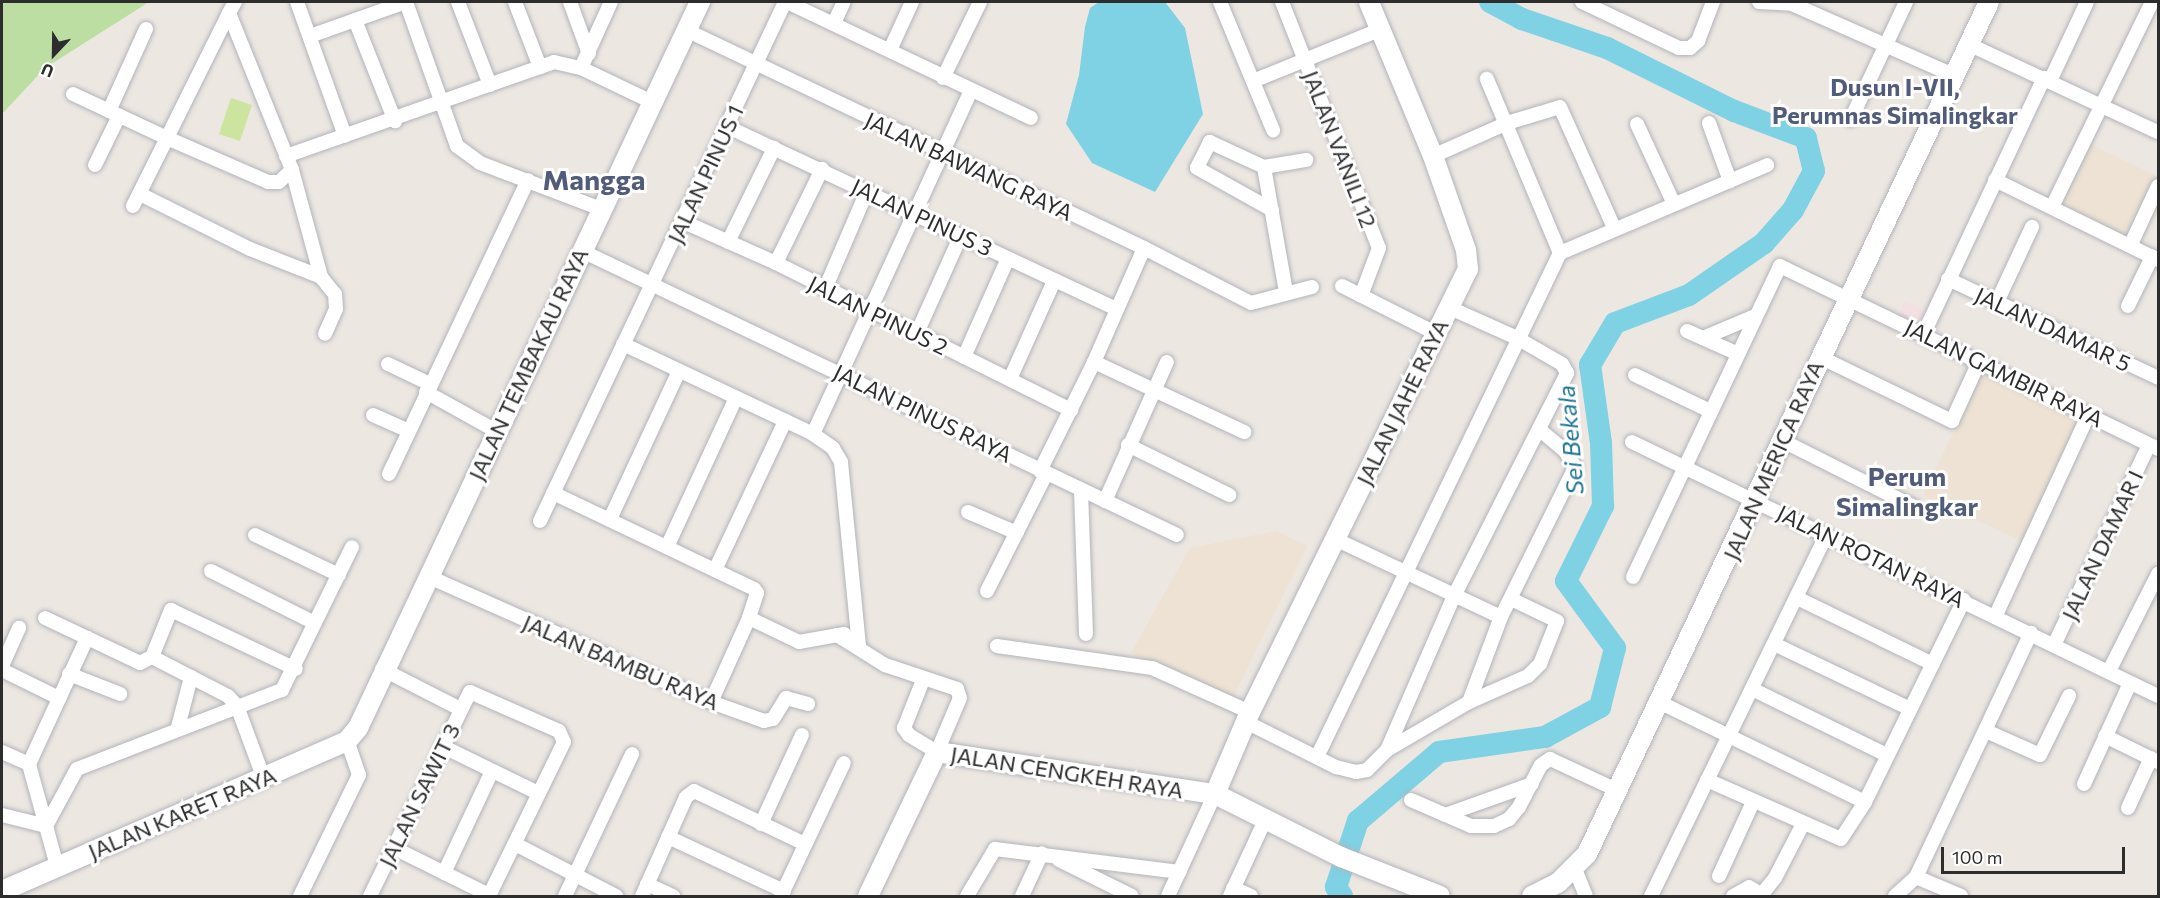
<!DOCTYPE html>
<html>
<head>
<meta charset="utf-8">
<style>
	body { margin:0 }
	#map { position:relative; width:2160px; height:898px; overflow:hidden; background:#ede7e1; font-family:Commissioner,sans-serif }
	div>[style] { position:absolute }
	[style*='--x'] { left:calc(var(--x)*1px); top:calc(var(--y)*1px); width:calc(var(--w)*1px); rotate:calc(var(--a)*1deg) }
	.education>* { inset:0; background:#ede2d3 }
	.medical>* { inset:0; background:#f3e0e2 }
	.green>* { inset:0; background:#bcdea3 }
	.pitch>* { inset:0; background:#cce4a0 }
	.water>* { inset:0; background:#7fd1e4 }
	.river>* { height:22px; margin:-11px; padding:0 11px; transform-origin:11px; border-radius:11px; background:#7fd1e4 }
	.roads { filter:drop-shadow(0 0 2px #b1b4bc) drop-shadow(0 0 2px #b1b4bc) }
	.street>* { height:14px; margin:-7px; padding:0 7px; transform-origin:7px; border-radius:7px; background:#fff }
	.secondary>* { height:20px; margin:-10px; padding:0 10px; transform-origin:10px; border-radius:10px; background:#fff }
	span { translate:-50% -50%; white-space:nowrap; text-align:center; line-height:1.15; -webkit-text-stroke:6px #fff; paint-order:stroke }
	.street-label { font-size:22px; color:#2d2d2d }
	.neighbourhood-label { font-size:24px; color:#515c7a; font-weight:700 }
	.water-label { font-size:24px; color:#1a7394; font-style:italic }
	.quarter-label { font-size:26px; color:#515c7a; font-weight:700 }
	.district-label { font-size:28px; color:#515c7a; font-weight:700 }
	.frame { position:absolute; inset:0; border:3px solid #2d2d2d; pointer-events:none }
	.north { position:absolute; left:24px; top:24px; width:60px; height:60px; -webkit-text-stroke:4px #fff; paint-order:stroke; rotate:202deg; font-size:16px; font-weight:700; line-height:24px; text-align:center; color:#2d2d2d }
	.north::after { content:''; display:block; margin:auto; width:21px; height:27px; background:#2d2d2d; clip-path:polygon(50% 0,100% 100%,50% 72%,0 100%) }
	.scale { position:absolute; left:1941px; top:847px; width:184px; height:27px; box-sizing:border-box; border:3px solid #2d2d2d; border-top:0; padding-left:8px; font-size:18px; line-height:21px; white-space:nowrap; color:#2d2d2d; -webkit-text-stroke:4px #fff; paint-order:stroke }
</style>
</head>
<body>
<div id="map">
	<div class="education">
		<i style="clip-path:polygon(2088px 143px,2158px 177px,2130px 240px,2058px 206px)"></i>
		<i style="clip-path:polygon(1983px 371px,2082px 419px,2024px 542px,1923px 495px)"></i>
		<i style="clip-path:polygon(1276px 531px,1307px 546px,1232px 700px,1131px 653px,1190px 548px)"></i>
	</div>
	<div class="medical">
		<i style="clip-path:polygon(1905px 301px,1925px 310px,1919px 324px,1898px 315px)"></i>
	</div>
	<div class="green">
		<i style="clip-path:polygon(2px 2px,149px 2px,45px 68px,2px 114px)"></i>
	</div>
	<div class="pitch">
		<i style="clip-path:polygon(231px 98px,252px 105px,240px 141px,219px 134px)"></i>
	</div>
	<div class="water">
		<i style="clip-path:polygon(1099px 2px,1165px 2px,1185px 28px,1203px 114px,1155px 192px,1092px 163px,1066px 124px,1079px 75px,1085px 27px,1090px 8px)"></i>
	</div>
	<div class="river">
		<i style="--x:1342;--y:896;--w:11;--a:-124"></i>
		<i style="--x:1336;--y:887;--w:70;--a:-71.6"></i>
		<i style="--x:1358;--y:821;--w:106;--a:-40.4"></i>
		<i style="--x:1439;--y:752;--w:107;--a:-8.1"></i>
		<i style="--x:1545;--y:737;--w:63;--a:-28.6"></i>
		<i style="--x:1600;--y:707;--w:61;--a:-75.7"></i>
		<i style="--x:1615;--y:648;--w:83;--a:-126.2"></i>
		<i style="--x:1566;--y:581;--w:84;--a:-63.7"></i>
		<i style="--x:1603;--y:506;--w:63;--a:-91.8"></i>
		<i style="--x:1601;--y:443;--w:79;--a:-98"></i>
		<i style="--x:1590;--y:365;--w:49;--a:-59.2"></i>
		<i style="--x:1615;--y:323;--w:79;--a:-20.7"></i>
		<i style="--x:1689;--y:295;--w:91;--a:-34.7"></i>
		<i style="--x:1764;--y:243;--w:44;--a:-48.7"></i>
		<i style="--x:1793;--y:210;--w:44;--a:-61.7"></i>
		<i style="--x:1814;--y:171;--w:34;--a:-104"></i>
		<i style="--x:1806;--y:138;--w:77;--a:-159.4"></i>
		<i style="--x:1734;--y:111;--w:142;--a:-153.6"></i>
		<i style="--x:1607;--y:48;--w:90;--a:-161.2"></i>
		<i style="--x:1522;--y:19;--w:36;--a:-152"></i>
	</div>
	<div class="roads">
		<div class="street">
			<i style="--x:235;--y:2;--w:13;--a:119"></i>
			<i style="--x:229;--y:13;--w:169;--a:68.1"></i>
			<i style="--x:292;--y:170;--w:111;--a:74.8"></i>
			<i style="--x:321;--y:277;--w:22;--a:51"></i>
			<i style="--x:335;--y:294;--w:15;--a:86"></i>
			<i style="--x:336;--y:309;--w:27;--a:114"></i>
			<i style="--x:297;--y:2;--w:142;--a:70.3"></i>
			<i style="--x:406;--y:2;--w:153;--a:70.5"></i>
			<i style="--x:457;--y:146;--w:29;--a:36"></i>
			<i style="--x:480;--y:163;--w:129;--a:20.8"></i>
			<i style="--x:458;--y:2;--w:89;--a:68.9"></i>
			<i style="--x:515;--y:2;--w:70;--a:69"></i>
			<i style="--x:570;--y:2;--w:55;--a:69.9"></i>
			<i style="--x:787;--y:2;--w:270;--a:25.4"></i>
			<i style="--x:1220;--y:2;--w:139;--a:67.5"></i>
			<i style="--x:1282;--y:2;--w:264;--a:68.5"></i>
			<i style="--x:1379;--y:248;--w:51;--a:110.6"></i>
			<i style="--x:1582;--y:2;--w:107;--a:25.4"></i>
			<i style="--x:1679;--y:48;--w:11;--a:0"></i>
			<i style="--x:1690;--y:48;--w:11;--a:-41"></i>
			<i style="--x:1698;--y:41;--w:42;--a:-69"></i>
			<i style="--x:1759;--y:2;--w:33;--a:3"></i>
			<i style="--x:1792;--y:4;--w:176;--a:23.8"></i>
			<i style="--x:229;--y:13;--w:140;--a:116.4"></i>
			<i style="--x:167;--y:138;--w:110;--a:23.5"></i>
			<i style="--x:268;--y:182;--w:11;--a:0"></i>
			<i style="--x:279;--y:182;--w:18;--a:-43"></i>
			<i style="--x:355;--y:20;--w:109;--a:68.4"></i>
			<i style="--x:834;--y:23;--w:23;--a:-65"></i>
			<i style="--x:686;--y:30;--w:507;--a:25.45"></i>
			<i style="--x:1144;--y:248;--w:120;--a:27.2"></i>
			<i style="--x:1251;--y:303;--w:63;--a:-14.7"></i>
			<i style="--x:310;--y:36;--w:102;--a:-19.5"></i>
			<i style="--x:1968;--y:44;--w:209;--a:24.9"></i>
			<i style="--x:890;--y:50;--w:53;--a:-65.4"></i>
			<i style="--x:581;--y:68;--w:72;--a:-65.6"></i>
			<i style="--x:943;--y:78;--w:85;--a:-64"></i>
			<i style="--x:1253;--y:81;--w:136;--a:-22"></i>
			<i style="--x:2050;--y:81;--w:87;--a:-64.9"></i>
			<i style="--x:73;--y:94;--w:104;--a:25.1"></i>
			<i style="--x:167;--y:138;--w:76;--a:116.6"></i>
			<i style="--x:109;--y:111;--w:90;--a:-65.7"></i>
			<i style="--x:1851;--y:119;--w:129;--a:-64.8"></i>
			<i style="--x:1709;--y:123;--w:62;--a:70.1"></i>
			<i style="--x:1637;--y:124;--w:88;--a:65.2"></i>
			<i style="--x:728;--y:127;--w:429;--a:25.1"></i>
			<i style="--x:286;--y:156;--w:284;--a:-19.3"></i>
			<i style="--x:554;--y:62;--w:28;--a:13"></i>
			<i style="--x:581;--y:68;--w:79;--a:25.6"></i>
			<i style="--x:1433;--y:156;--w:81;--a:-24"></i>
			<i style="--x:1507;--y:123;--w:55;--a:-16.8"></i>
			<i style="--x:1560;--y:107;--w:133;--a:65.9"></i>
			<i style="--x:95;--y:165;--w:55;--a:-63.9"></i>
			<i style="--x:1264;--y:167;--w:60;--a:-155.2"></i>
			<i style="--x:1210;--y:142;--w:29;--a:117"></i>
			<i style="--x:1197;--y:168;--w:86;--a:29.2"></i>
			<i style="--x:1995;--y:180;--w:182;--a:26.1"></i>
			<i style="--x:140;--y:194;--w:123;--a:26.6"></i>
			<i style="--x:250;--y:249;--w:76;--a:21.5"></i>
			<i style="--x:2052;--y:207;--w:228;--a:-64"></i>
			<i style="--x:684;--y:222;--w:101;--a:24"></i>
			<i style="--x:776;--y:263;--w:330;--a:26.5"></i>
			<i style="--x:728;--y:242;--w:105;--a:-63.9"></i>
			<i style="--x:2131;--y:244;--w:64;--a:-65"></i>
			<i style="--x:582;--y:251;--w:659;--a:25.52"></i>
			<i style="--x:1560;--y:253;--w:225;--a:-23"></i>
			<i style="--x:776;--y:263;--w:105;--a:-63.9"></i>
			<i style="--x:1948;--y:279;--w:232;--a:25.2"></i>
			<i style="--x:1342;--y:286;--w:104;--a:26.8"></i>
			<i style="--x:825;--y:289;--w:107;--a:-66.8"></i>
			<i style="--x:1286;--y:292;--w:127;--a:-100"></i>
			<i style="--x:1264;--y:167;--w:43;--a:-9.5"></i>
			<i style="--x:1997;--y:302;--w:83;--a:-65"></i>
			<i style="--x:2128;--y:306;--w:55;--a:-63.9"></i>
			<i style="--x:1687;--y:331;--w:54;--a:24.2"></i>
			<i style="--x:917;--y:333;--w:107;--a:-65.8"></i>
			<i style="--x:1924;--y:333;--w:282;--a:-64.8"></i>
			<i style="--x:1703;--y:338;--w:54;--a:-22.8"></i>
			<i style="--x:623;--y:344;--w:210;--a:25.3"></i>
			<i style="--x:964;--y:357;--w:108;--a:-66"></i>
			<i style="--x:1820;--y:357;--w:147;--a:25.9"></i>
			<i style="--x:1952;--y:421;--w:65;--a:-65.4"></i>
			<i style="--x:1094;--y:362;--w:166;--a:25"></i>
			<i style="--x:388;--y:364;--w:47;--a:25.5"></i>
			<i style="--x:1635;--y:375;--w:83;--a:25.6"></i>
			<i style="--x:1010;--y:379;--w:107;--a:-65.8"></i>
			<i style="--x:426;--y:392;--w:80;--a:29.1"></i>
			<i style="--x:373;--y:415;--w:39;--a:24"></i>
			<i style="--x:1783;--y:441;--w:147;--a:26.7"></i>
			<i style="--x:1632;--y:442;--w:584;--a:25.78"></i>
			<i style="--x:1128;--y:445;--w:113;--a:26.3"></i>
			<i style="--x:1040;--y:471;--w:122;--a:-63.6"></i>
			<i style="--x:1094;--y:362;--w:124;--a:-66.3"></i>
			<i style="--x:389;--y:474;--w:325;--a:-64.7"></i>
			<i style="--x:1081;--y:491;--w:143;--a:88"></i>
			<i style="--x:553;--y:493;--w:223;--a:25.5"></i>
			<i style="--x:754;--y:589;--w:5;--a:53"></i>
			<i style="--x:757;--y:593;--w:26;--a:108"></i>
			<i style="--x:749;--y:618;--w:92;--a:114.3"></i>
			<i style="--x:1105;--y:501;--w:152;--a:-66"></i>
			<i style="--x:968;--y:512;--w:53;--a:23.2"></i>
			<i style="--x:610;--y:519;--w:163;--a:-65"></i>
			<i style="--x:540;--y:521;--w:574;--a:-64.73"></i>
			<i style="--x:255;--y:535;--w:93;--a:25.5"></i>
			<i style="--x:1335;--y:539;--w:183;--a:25.2"></i>
			<i style="--x:667;--y:547;--w:164;--a:-65.2"></i>
			<i style="--x:715;--y:570;--w:165;--a:-64.8"></i>
			<i style="--x:211;--y:571;--w:116;--a:26.6"></i>
			<i style="--x:427;--y:576;--w:311;--a:23.9"></i>
			<i style="--x:711;--y:702;--w:56;--a:19.7"></i>
			<i style="--x:764;--y:721;--w:9;--a:-13"></i>
			<i style="--x:773;--y:719;--w:25;--a:-58"></i>
			<i style="--x:786;--y:698;--w:23;--a:15"></i>
			<i style="--x:1633;--y:577;--w:344;--a:-64.7"></i>
			<i style="--x:1780;--y:266;--w:420;--a:25.8"></i>
			<i style="--x:987;--y:591;--w:131;--a:-63.2"></i>
			<i style="--x:1797;--y:598;--w:151;--a:25.9"></i>
			<i style="--x:1995;--y:617;--w:224;--a:-65.2"></i>
			<i style="--x:45;--y:618;--w:105;--a:25.3"></i>
			<i style="--x:140;--y:663;--w:13;--a:-27"></i>
			<i style="--x:152;--y:657;--w:85;--a:27.2"></i>
			<i style="--x:228;--y:696;--w:13;--a:48"></i>
			<i style="--x:237;--y:706;--w:78;--a:69.7"></i>
			<i style="--x:749;--y:618;--w:55;--a:25.6"></i>
			<i style="--x:799;--y:642;--w:46;--a:-10.1"></i>
			<i style="--x:837;--y:635;--w:57;--a:32"></i>
			<i style="--x:885;--y:665;--w:76;--a:18.4"></i>
			<i style="--x:957;--y:689;--w:9;--a:72"></i>
			<i style="--x:960;--y:698;--w:59;--a:113.1"></i>
			<i style="--x:937;--y:752;--w:33;--a:-149"></i>
			<i style="--x:909;--y:735;--w:9;--a:-126"></i>
			<i style="--x:904;--y:728;--w:52;--a:-68.4"></i>
			<i style="--x:1774;--y:644;--w:151;--a:25.5"></i>
			<i style="--x:2054;--y:645;--w:221;--a:-64.6"></i>
			<i style="--x:859;--y:646;--w:185;--a:-95.6"></i>
			<i style="--x:841;--y:462;--w:16;--a:-120"></i>
			<i style="--x:833;--y:448;--w:24;--a:-145"></i>
			<i style="--x:813;--y:434;--w:376;--a:-65.3"></i>
			<i style="--x:997;--y:646;--w:157;--a:8.1"></i>
			<i style="--x:1152;--y:668;--w:107;--a:24.2"></i>
			<i style="--x:152;--y:657;--w:51;--a:-68"></i>
			<i style="--x:171;--y:610;--w:138;--a:25.3"></i>
			<i style="--x:2;--y:666;--w:42;--a:-65.9"></i>
			<i style="--x:382;--y:669;--w:88;--a:27.1"></i>
			<i style="--x:2;--y:670;--w:64;--a:26.2"></i>
			<i style="--x:2109;--y:671;--w:109;--a:-63.2"></i>
			<i style="--x:69;--y:674;--w:55;--a:21.4"></i>
			<i style="--x:1752;--y:689;--w:150;--a:26.1"></i>
			<i style="--x:1469;--y:702;--w:91;--a:-69.4"></i>
			<i style="--x:1501;--y:617;--w:167;--a:-63.7"></i>
			<i style="--x:1575;--y:467;--w:19;--a:-122"></i>
			<i style="--x:1565;--y:451;--w:34;--a:-140"></i>
			<i style="--x:1661;--y:703;--w:227;--a:25.9"></i>
			<i style="--x:1246;--y:722;--w:101;--a:26.6"></i>
			<i style="--x:1336;--y:767;--w:21;--a:14"></i>
			<i style="--x:1356;--y:772;--w:11;--a:-10"></i>
			<i style="--x:1367;--y:770;--w:28;--a:-45"></i>
			<i style="--x:1387;--y:750;--w:168;--a:-66.5"></i>
			<i style="--x:1454;--y:596;--w:250;--a:-63.1"></i>
			<i style="--x:1567;--y:373;--w:10;--a:-119"></i>
			<i style="--x:1562;--y:364;--w:52;--a:-150"></i>
			<i style="--x:1517;--y:338;--w:76;--a:-155.8"></i>
			<i style="--x:178;--y:727;--w:52;--a:-75.4"></i>
			<i style="--x:1986;--y:731;--w:59;--a:24"></i>
			<i style="--x:2040;--y:755;--w:66;--a:-63.8"></i>
			<i style="--x:2105;--y:736;--w:59;--a:26.1"></i>
			<i style="--x:442;--y:746;--w:107;--a:26.1"></i>
			<i style="--x:1387;--y:750;--w:95;--a:-30.3"></i>
			<i style="--x:1469;--y:702;--w:64;--a:-23.8"></i>
			<i style="--x:1528;--y:676;--w:17;--a:-45"></i>
			<i style="--x:1540;--y:664;--w:46;--a:-68.4"></i>
			<i style="--x:1557;--y:621;--w:51;--a:-154.4"></i>
			<i style="--x:2;--y:752;--w:30;--a:24"></i>
			<i style="--x:1317;--y:757;--w:560;--a:-64.26"></i>
			<i style="--x:1560;--y:253;--w:189;--a:-112.8"></i>
			<i style="--x:1707;--y:780;--w:146;--a:23.8"></i>
			<i style="--x:1841;--y:839;--w:44;--a:-57"></i>
			<i style="--x:1865;--y:802;--w:225;--a:-63.9"></i>
			<i style="--x:2084;--y:784;--w:111;--a:-65.5"></i>
			<i style="--x:1411;--y:800;--w:65;--a:23.4"></i>
			<i style="--x:1471;--y:826;--w:23;--a:0"></i>
			<i style="--x:1494;--y:826;--w:17;--a:-25"></i>
			<i style="--x:1509;--y:819;--w:16;--a:-50"></i>
			<i style="--x:1519;--y:807;--w:47;--a:-62.4"></i>
			<i style="--x:1541;--y:765;--w:11;--a:-34"></i>
			<i style="--x:1550;--y:759;--w:76;--a:24.9"></i>
			<i style="--x:2128;--y:808;--w:55;--a:-65.3"></i>
			<i style="--x:2;--y:815;--w:45;--a:14"></i>
			<i style="--x:46;--y:826;--w:65;--a:-61.5"></i>
			<i style="--x:77;--y:769;--w:220;--a:-21.1"></i>
			<i style="--x:282;--y:690;--w:159;--a:-63.9"></i>
			<i style="--x:1445;--y:815;--w:92;--a:-19.6"></i>
			<i style="--x:761;--y:824;--w:98;--a:-65.3"></i>
			<i style="--x:668;--y:837;--w:128;--a:25"></i>
			<i style="--x:515;--y:844;--w:114;--a:27.2"></i>
			<i style="--x:394;--y:848;--w:106;--a:26.3"></i>
			<i style="--x:1059;--y:860;--w:81;--a:26.3"></i>
			<i style="--x:57;--y:866;--w:106;--a:-105.4"></i>
			<i style="--x:29;--y:764;--w:139;--a:-65.3"></i>
			<i style="--x:1575;--y:869;--w:29;--a:68"></i>
			<i style="--x:444;--y:873;--w:113;--a:-64.8"></i>
			<i style="--x:1719;--y:876;--w:81;--a:-65.3"></i>
			<i style="--x:1916;--y:877;--w:49;--a:22.9"></i>
			<i style="--x:647;--y:884;--w:29;--a:25"></i>
			<i style="--x:1233;--y:888;--w:20;--a:24"></i>
			<i style="--x:1762;--y:894;--w:21;--a:-51"></i>
			<i style="--x:1775;--y:878;--w:61;--a:-62.6"></i>
			<i style="--x:300;--y:896;--w:135;--a:-64"></i>
			<i style="--x:359;--y:775;--w:36;--a:-109"></i>
			<i style="--x:370;--y:896;--w:227;--a:-63.9"></i>
			<i style="--x:470;--y:692;--w:97;--a:23.7"></i>
			<i style="--x:559;--y:731;--w:12;--a:66"></i>
			<i style="--x:564;--y:742;--w:171;--a:116"></i>
			<i style="--x:565;--y:896;--w:157;--a:-64.7"></i>
			<i style="--x:642;--y:896;--w:108;--a:-66"></i>
			<i style="--x:686;--y:797;--w:10;--a:-37"></i>
			<i style="--x:694;--y:791;--w:123;--a:25.5"></i>
			<i style="--x:781;--y:896;--w:147;--a:-64.7"></i>
			<i style="--x:967;--y:896;--w:55;--a:-59.2"></i>
			<i style="--x:995;--y:849;--w:186;--a:7.1"></i>
			<i style="--x:1022;--y:896;--w:47;--a:-65.1"></i>
			<i style="--x:1168;--y:896;--w:112;--a:-65.3"></i>
			<i style="--x:1230;--y:896;--w:86;--a:-65.2"></i>
			<i style="--x:1651;--y:896;--w:401;--a:-64.1"></i>
			<i style="--x:1733;--y:896;--w:18;--a:-29"></i>
			<i style="--x:1749;--y:887;--w:17;--a:31"></i>
			<i style="--x:1895;--y:896;--w:28;--a:-42"></i>
			<i style="--x:1916;--y:877;--w:270;--a:-64.8"></i>
		</div>
		<div class="secondary">
			<i style="--x:1215;--y:794;--w:89;--a:-66.9"></i>
			<i style="--x:1250;--y:712;--w:494;--a:-63.8"></i>
			<i style="--x:1468;--y:269;--w:19;--a:-96"></i>
			<i style="--x:1466;--y:250;--w:100;--a:-109.3"></i>
			<i style="--x:1433;--y:156;--w:167;--a:-112.6"></i>
			<i style="--x:2;--y:891;--w:376;--a:-23.5"></i>
			<i style="--x:347;--y:741;--w:17;--a:-50"></i>
			<i style="--x:358;--y:728;--w:803;--a:-64.78"></i>
			<i style="--x:868;--y:896;--w:160;--a:-64.4"></i>
			<i style="--x:937;--y:752;--w:281;--a:8.6"></i>
			<i style="--x:1215;--y:794;--w:141;--a:26.6"></i>
			<i style="--x:1341;--y:857;--w:106;--a:21.5"></i>
			<i style="--x:1532;--y:896;--w:29;--a:-27"></i>
			<i style="--x:1558;--y:883;--w:41;--a:-45"></i>
			<i style="--x:1587;--y:854;--w:942;--a:-64.74"></i>
		</div>
	</div>
	<div class="street-label">
		<span style="left:1340px;top:149px;rotate:69deg">JALAN VANILI 12</span>
		<span style="left:969px;top:166px;rotate:25deg">JALAN BAWANG RAYA</span>
		<span style="left:705px;top:174px;rotate:-65deg">JALAN PINUS 1</span>
		<span style="left:922px;top:217px;rotate:25deg">JALAN PINUS 3</span>
		<span style="left:878px;top:315px;rotate:26deg">JALAN PINUS 2</span>
		<span style="left:2053px;top:329px;rotate:25deg">JALAN DAMAR 5</span>
		<span style="left:528px;top:364px;rotate:-65deg">JALAN TEMBAKAU RAYA</span>
		<span style="left:2004px;top:373px;rotate:26deg">JALAN GAMBIR RAYA</span>
		<span style="left:1402px;top:402px;rotate:-64deg">JALAN JAHE RAYA</span>
		<span style="left:923px;top:413px;rotate:26deg">JALAN PINUS RAYA</span>
		<span style="left:1773px;top:460px;rotate:-66deg">JALAN MERICA RAYA</span>
		<span style="left:2102px;top:545px;rotate:-65deg">JALAN DAMAR I</span>
		<span style="left:1871px;top:556px;rotate:26deg">JALAN ROTAN RAYA</span>
		<span style="left:621px;top:662px;rotate:23deg">JALAN BAMBU RAYA</span>
		<span style="left:1067px;top:772px;rotate:9deg">JALAN CENGKEH RAYA</span>
		<span style="left:419px;top:795px;rotate:-64deg">JALAN SAWIT 3</span>
		<span style="left:182px;top:813px;rotate:-23deg">JALAN KARET RAYA</span>
	</div>
	<div class="neighbourhood-label">
		<span style="left:1895px;top:101px">Dusun I-VII,<br>Perumnas Simalingkar</span>
	</div>
	<div class="water-label">
		<span style="left:1570px;top:440px;rotate:-95deg">Sei Bekala</span>
	</div>
	<div class="quarter-label">
		<span style="left:1907px;top:491px">Perum<br>Simalingkar</span>
	</div>
	<div class="district-label">
		<span style="left:594px;top:179px">Mangga</span>
	</div>
	<div class="frame"></div>
	<div class="north">U</div>
	<div class="scale">100 m</div>
</div>
</body>
</html>
